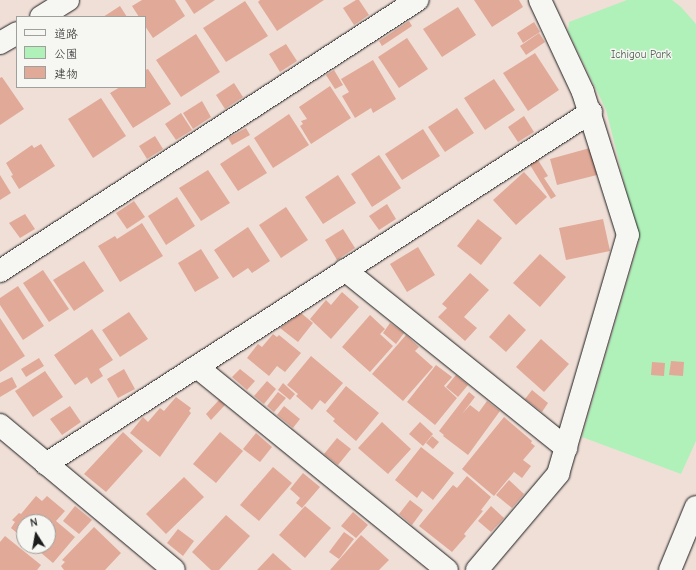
<!DOCTYPE html>
<html>
<head>
<meta charset="utf-8">
<style>
	body { margin:0 }
	#map { position:relative; width:696px; height:570px; overflow:hidden; background:#f0dfd7; font-family:"Comic Neue","Klee One",sans-serif }
	div>[style] { position:absolute }
	[style*='--x'] { left:calc(var(--x)*1px); top:calc(var(--y)*1px); width:calc(var(--w)*1px); rotate:calc(var(--a)*1deg) }
	.green>* { inset:0; background:#b0f1ba }
	.building>* { inset:0; background:#e1a998 }
	.roads { filter:drop-shadow(0 0 1px #1c1c1c) drop-shadow(0 0 1px #1c1c1c) }
	.minor>* { height:22px; margin:-11px; padding:0 11px; transform-origin:11px; border-radius:11px; background:#f6f6f2 }
	.motorway>* { height:22px; margin:-11px; padding:0 11px; transform-origin:11px; border-radius:11px; background:#f6f6f2 }
	span { translate:-50% -50%; white-space:nowrap; text-align:center; line-height:1.15; -webkit-text-stroke:3px #f6f6f2; paint-order:stroke }
	.park-label { font-size:11px; color:#485c4b }
	.legend { position:absolute; left:16px; top:16px; width:130px; height:72px; box-sizing:border-box; background:#f6f6f2; border:1px solid #9f9f9c; margin:0; padding:5px 7px; list-style:none; font-size:12px; color:#1c1c1c }
	.legend li { display:flex; align-items:center; gap:8px; height:20px }
	.legend b { width:20px; border:1px solid #9f9f9c }
	.north { position:absolute; left:16px; top:514px; width:40px; height:40px; box-sizing:border-box; background:#f6f6f2; border:1px solid #9f9f9c; border-radius:50%; rotate:349deg; font-size:11px; font-weight:700; line-height:16px; text-align:center; color:#1c1c1c }
	.north::after { content:''; display:block; margin:auto; width:14px; height:18px; background:#1c1c1c; clip-path:polygon(50% 0,100% 100%,50% 72%,0 100%) }
</style>
</head>
<body>
<div id="map">
	<div class="green">
		<i style="clip-path:polygon(627px 0,672px 0,681px 7px,696px 24px,696px 441px,681px 474px,582px 437px,639px 241px,606px 110px,568px 31px,569px 22px)"></i>
	</div>
	<div class="building">
		<i style="clip-path:polygon(142px 0,175px 0,185px 16px,153px 38px,145px 26px,145px 17px,139px 17px,132px 6px)"></i>
		<i style="clip-path:polygon(185px 0,215px 0,194px 14px)"></i>
		<i style="clip-path:polygon(260px 0,324px 0,277px 31px,258px 2px)"></i>
		<i style="clip-path:polygon(356px 0,359px 0,369px 15px,354px 25px,343px 8px)"></i>
		<i style="clip-path:polygon(474px 0,519px 0,523px 7px,492px 27px)"></i>
		<i style="clip-path:polygon(245px 1px,268px 36px,226px 62px,203px 28px)"></i>
		<i style="clip-path:polygon(120px 6px,127px 17px,103px 17px)"></i>
		<i style="clip-path:polygon(458px 7px,476px 35px,442px 57px,423px 29px)"></i>
		<i style="clip-path:polygon(409px 21px,412px 26px,382px 46px,379px 41px)"></i>
		<i style="clip-path:polygon(534px 22px,540px 32px,523px 43px,517px 33px)"></i>
		<i style="clip-path:polygon(539px 33px,545px 42px,526px 55px,520px 46px)"></i>
		<i style="clip-path:polygon(196px 34px,220px 72px,181px 97px,156px 60px)"></i>
		<i style="clip-path:polygon(407px 38px,428px 69px,399px 88px,378px 57px)"></i>
		<i style="clip-path:polygon(286px 44px,297px 61px,280px 72px,269px 54px)"></i>
		<i style="clip-path:polygon(535px 53px,559px 90px,528px 111px,503px 73px)"></i>
		<i style="clip-path:polygon(373px 60px,396px 99px,373px 113px,371px 108px,355px 118px,342px 96px,349px 92px,341px 79px)"></i>
		<i style="clip-path:polygon(148px 69px,171px 104px,133px 128px,110px 93px,120px 87px,145px 87px,145px 70px)"></i>
		<i style="clip-path:polygon(334px 70px,343px 85px,335px 89px,326px 75px)"></i>
		<i style="clip-path:polygon(2px 77px,24px 109px,0 125px,0 78px)"></i>
		<i style="clip-path:polygon(494px 79px,515px 110px,485px 130px,464px 98px)"></i>
		<i style="clip-path:polygon(234px 83px,243px 97px,225px 109px,216px 95px)"></i>
		<i style="clip-path:polygon(330px 86px,351px 118px,311px 144px,300px 126px,303px 124px,301px 121px,307px 119px,299px 107px)"></i>
		<i style="clip-path:polygon(101px 98px,126px 136px,93px 158px,68px 119px)"></i>
		<i style="clip-path:polygon(202px 101px,211px 117px,193px 129px,183px 113px)"></i>
		<i style="clip-path:polygon(457px 108px,474px 133px,445px 152px,428px 127px)"></i>
		<i style="clip-path:polygon(181px 113px,192px 130px,176px 140px,165px 124px)"></i>
		<i style="clip-path:polygon(289px 114px,309px 145px,273px 168px,254px 138px)"></i>
		<i style="clip-path:polygon(524px 116px,534px 132px,518px 142px,508px 127px)"></i>
		<i style="clip-path:polygon(246px 128px,250px 135px,232px 145px,228px 138px)"></i>
		<i style="clip-path:polygon(423px 129px,440px 156px,402px 180px,385px 154px)"></i>
		<i style="clip-path:polygon(155px 136px,163px 149px,147px 159px,139px 146px)"></i>
		<i style="clip-path:polygon(41px 144px,55px 166px,19px 189px,11px 176px,13px 175px,6px 163px,32px 145px,34px 148px)"></i>
		<i style="clip-path:polygon(249px 145px,267px 173px,238px 191px,220px 164px)"></i>
		<i style="clip-path:polygon(590px 148px,597px 175px,557px 185px,550px 159px)"></i>
		<i style="clip-path:polygon(379px 155px,401px 188px,372px 207px,351px 174px)"></i>
		<i style="clip-path:polygon(538px 160px,548px 176px,544px 178px,556px 196px,551px 199px,530px 165px)"></i>
		<i style="clip-path:polygon(208px 170px,230px 203px,201px 221px,179px 188px)"></i>
		<i style="clip-path:polygon(524px 172px,547px 197px,516px 225px,493px 200px)"></i>
		<i style="clip-path:polygon(0 175px,11px 193px,0 200px)"></i>
		<i style="clip-path:polygon(338px 175px,356px 203px,323px 224px,305px 197px)"></i>
		<i style="clip-path:polygon(177px 197px,195px 226px,166px 245px,148px 216px)"></i>
		<i style="clip-path:polygon(134px 201px,145px 217px,127px 229px,116px 213px)"></i>
		<i style="clip-path:polygon(387px 204px,396px 219px,379px 230px,369px 216px)"></i>
		<i style="clip-path:polygon(286px 207px,308px 240px,281px 258px,259px 225px)"></i>
		<i style="clip-path:polygon(25px 214px,35px 229px,20px 238px,9px 223px)"></i>
		<i style="clip-path:polygon(478px 219px,502px 238px,481px 265px,457px 246px)"></i>
		<i style="clip-path:polygon(603px 219px,610px 251px,566px 260px,559px 228px)"></i>
		<i style="clip-path:polygon(142px 223px,163px 256px,120px 282px,98px 246px,115px 236px,117px 239px)"></i>
		<i style="clip-path:polygon(248px 227px,270px 261px,252px 273px,248px 268px,233px 278px,214px 250px)"></i>
		<i style="clip-path:polygon(343px 229px,355px 248px,337px 260px,325px 240px)"></i>
		<i style="clip-path:polygon(418px 247px,435px 275px,407px 292px,390px 264px)"></i>
		<i style="clip-path:polygon(201px 249px,219px 278px,195px 292px,178px 263px)"></i>
		<i style="clip-path:polygon(540px 254px,566px 277px,540px 307px,513px 283px)"></i>
		<i style="clip-path:polygon(84px 261px,104px 291px,74px 311px,53px 280px)"></i>
		<i style="clip-path:polygon(43px 270px,69px 309px,49px 322px,23px 283px)"></i>
		<i style="clip-path:polygon(470px 273px,489px 290px,464px 317px,477px 328px,465px 341px,438px 317px,447px 308px,442px 304px)"></i>
		<i style="clip-path:polygon(18px 286px,44px 326px,23px 340px,0 305px,0 298px)"></i>
		<i style="clip-path:polygon(342px 292px,359px 307px,331px 339px,310px 319px,326px 300px,331px 305px)"></i>
		<i style="clip-path:polygon(129px 312px,148px 339px,120px 357px,102px 330px)"></i>
		<i style="clip-path:polygon(301px 313px,313px 323px,298px 342px,280px 328px)"></i>
		<i style="clip-path:polygon(509px 314px,526px 330px,506px 352px,489px 337px)"></i>
		<i style="clip-path:polygon(370px 315px,385px 329px,380px 334px,393px 346px,370px 372px,342px 347px)"></i>
		<i style="clip-path:polygon(0 318px,25px 356px,0 372px)"></i>
		<i style="clip-path:polygon(390px 323px,404px 333px,396px 344px,383px 333px)"></i>
		<i style="clip-path:polygon(92px 329px,113px 360px,99px 369px,103px 376px,91px 384px,87px 377px,75px 385px,54px 355px)"></i>
		<i style="clip-path:polygon(273px 334px,277px 337px,279px 335px,301px 353px,285px 372px,277px 366px,269px 376px,247px 358px,258px 344px,262px 347px)"></i>
		<i style="clip-path:polygon(406px 335px,419px 347px,415px 351px,433px 367px,403px 401px,372px 374px)"></i>
		<i style="clip-path:polygon(541px 339px,569px 364px,544px 392px,516px 367px)"></i>
		<i style="clip-path:polygon(311px 356px,343px 383px,325px 404px,320px 400px,312px 410px,296px 396px,298px 394px,287px 385px)"></i>
		<i style="clip-path:polygon(39px 358px,44px 366px,26px 377px,21px 369px)"></i>
		<i style="clip-path:polygon(671px 361px,684px 362px,683px 376px,669px 375px)"></i>
		<i style="clip-path:polygon(652px 362px,665px 363px,664px 376px,651px 375px)"></i>
		<i style="clip-path:polygon(436px 365px,452px 377px,444px 386px,457px 398px,435px 425px,407px 402px)"></i>
		<i style="clip-path:polygon(124px 369px,135px 389px,118px 398px,107px 379px)"></i>
		<i style="clip-path:polygon(240px 369px,255px 381px,247px 390px,232px 377px)"></i>
		<i style="clip-path:polygon(45px 371px,63px 397px,33px 417px,15px 391px)"></i>
		<i style="clip-path:polygon(456px 375px,468px 385px,458px 397px,446px 387px)"></i>
		<i style="clip-path:polygon(12px 377px,17px 387px,0 397px,0 383px)"></i>
		<i style="clip-path:polygon(267px 381px,276px 389px,264px 404px,254px 396px)"></i>
		<i style="clip-path:polygon(283px 383px,295px 394px,290px 400px,278px 390px)"></i>
		<i style="clip-path:polygon(346px 386px,379px 413px,356px 441px,333px 421px,335px 419px,326px 411px)"></i>
		<i style="clip-path:polygon(532px 390px,548px 403px,542px 412px,525px 399px)"></i>
		<i style="clip-path:polygon(278px 392px,286px 398px,274px 412px,267px 406px)"></i>
		<i style="clip-path:polygon(469px 392px,475px 397px,462px 414px,470px 405px,479px 412px,487px 401px,500px 411px,468px 455px,443px 436px,444px 435px,439px 431px)"></i>
		<i style="clip-path:polygon(176px 397px,191px 408px,189px 411px,191px 413px,160px 457px,130px 433px,143px 417px,148px 422px,160px 408px,164px 411px)"></i>
		<i style="clip-path:polygon(219px 400px,225px 405px,211px 420px,206px 414px)"></i>
		<i style="clip-path:polygon(70px 406px,81px 422px,62px 435px,50px 419px)"></i>
		<i style="clip-path:polygon(284px 406px,300px 419px,293px 428px,277px 415px)"></i>
		<i style="clip-path:polygon(504px 417px,532px 441px,531px 443px,535px 446px,523px 460px,531px 466px,522px 478px,514px 472px,494px 496px,462px 469px)"></i>
		<i style="clip-path:polygon(382px 422px,411px 449px,388px 474px,358px 448px)"></i>
		<i style="clip-path:polygon(420px 422px,433px 434px,423px 446px,409px 434px)"></i>
		<i style="clip-path:polygon(123px 432px,143px 451px,106px 492px,84px 474px)"></i>
		<i style="clip-path:polygon(220px 432px,243px 451px,216px 483px,193px 464px)"></i>
		<i style="clip-path:polygon(256px 433px,272px 447px,260px 462px,243px 449px)"></i>
		<i style="clip-path:polygon(432px 436px,439px 442px,433px 449px,426px 443px)"></i>
		<i style="clip-path:polygon(337px 438px,351px 449px,338px 465px,324px 454px)"></i>
		<i style="clip-path:polygon(421px 447px,454px 473px,433px 500px,422px 491px,417px 498px,395px 480px)"></i>
		<i style="clip-path:polygon(273px 467px,292px 483px,259px 521px,240px 505px)"></i>
		<i style="clip-path:polygon(303px 473px,320px 487px,302px 508px,296px 503px,300px 498px,290px 489px)"></i>
		<i style="clip-path:polygon(467px 476px,491px 497px,481px 510px,483px 511px,464px 534px,466px 536px,452px 552px,419px 526px,453px 485px,457px 488px)"></i>
		<i style="clip-path:polygon(184px 477px,204px 497px,166px 534px,146px 514px)"></i>
		<i style="clip-path:polygon(509px 480px,524px 494px,512px 508px,496px 495px)"></i>
		<i style="clip-path:polygon(36px 496px,42px 501px,47px 496px,65px 511px,56px 521px,75px 537px,53px 563px,33px 546px,48px 546px,48px 522px,24px 522px,24px 539px,11px 528px,15px 522px,12px 520px,19px 513px,21px 514px)"></i>
		<i style="clip-path:polygon(410px 500px,423px 510px,412px 525px,399px 514px)"></i>
		<i style="clip-path:polygon(75px 506px,92px 520px,79px 534px,63px 521px)"></i>
		<i style="clip-path:polygon(305px 506px,331px 528px,305px 558px,279px 535px)"></i>
		<i style="clip-path:polygon(491px 506px,504px 518px,491px 532px,478px 521px)"></i>
		<i style="clip-path:polygon(353px 512px,368px 525px,356px 538px,341px 526px)"></i>
		<i style="clip-path:polygon(226px 515px,250px 536px,219px 570px,211px 570px,192px 552px)"></i>
		<i style="clip-path:polygon(94px 527px,121px 553px,105px 570px,64px 570px,61px 566px,65px 562px,62px 560px)"></i>
		<i style="clip-path:polygon(178px 529px,194px 541px,183px 556px,167px 543px)"></i>
		<i style="clip-path:polygon(344px 532px,354px 539px,339px 559px,329px 552px)"></i>
		<i style="clip-path:polygon(361px 535px,389px 560px,379px 570px,330px 570px)"></i>
		<i style="clip-path:polygon(5px 536px,41px 565px,37px 570px,0 570px,0 542px)"></i>
		<i style="clip-path:polygon(273px 553px,292px 570px,257px 570px)"></i>
	</div>
	<div class="roads">
		<div class="minor">
			<i style="--x:41;--y:17;--w:32;--a:-32"></i>
			<i style="--x:0;--y:43;--w:20;--a:-30"></i>
			<i style="--x:345;--y:270;--w:284;--a:38.8"></i>
			<i style="--x:0;--y:271;--w:498;--a:-33"></i>
			<i style="--x:197;--y:367;--w:322;--a:39.1"></i>
			<i style="--x:0;--y:425;--w:226;--a:39.8"></i>
			<i style="--x:46;--y:464;--w:649;--a:-32.86"></i>
			<i style="--x:477;--y:570;--w:126;--a:-49.8"></i>
			<i style="--x:558;--y:474;--w:249;--a:-73.7"></i>
			<i style="--x:628;--y:235;--w:150;--a:-107.5"></i>
			<i style="--x:583;--y:92;--w:102;--a:-115.1"></i>
		</div>
		<div class="motorway">
			<i style="--x:670;--y:570;--w:68;--a:-67.6"></i>
		</div>
	</div>
	<div class="park-label">
		<span style="left:641px;top:55px">Ichigou Park</span>
	</div>
	<ul class="legend">
	<li><b style="height:5px;background:#f6f6f2"></b>道路</li>
	<li><b style="height:11px;background:#b0f1ba"></b>公園</li>
	<li><b style="height:11px;background:#e1a998"></b>建物</li>
	</ul>
	<div class="north">N</div>
</div>
</body>
</html>
